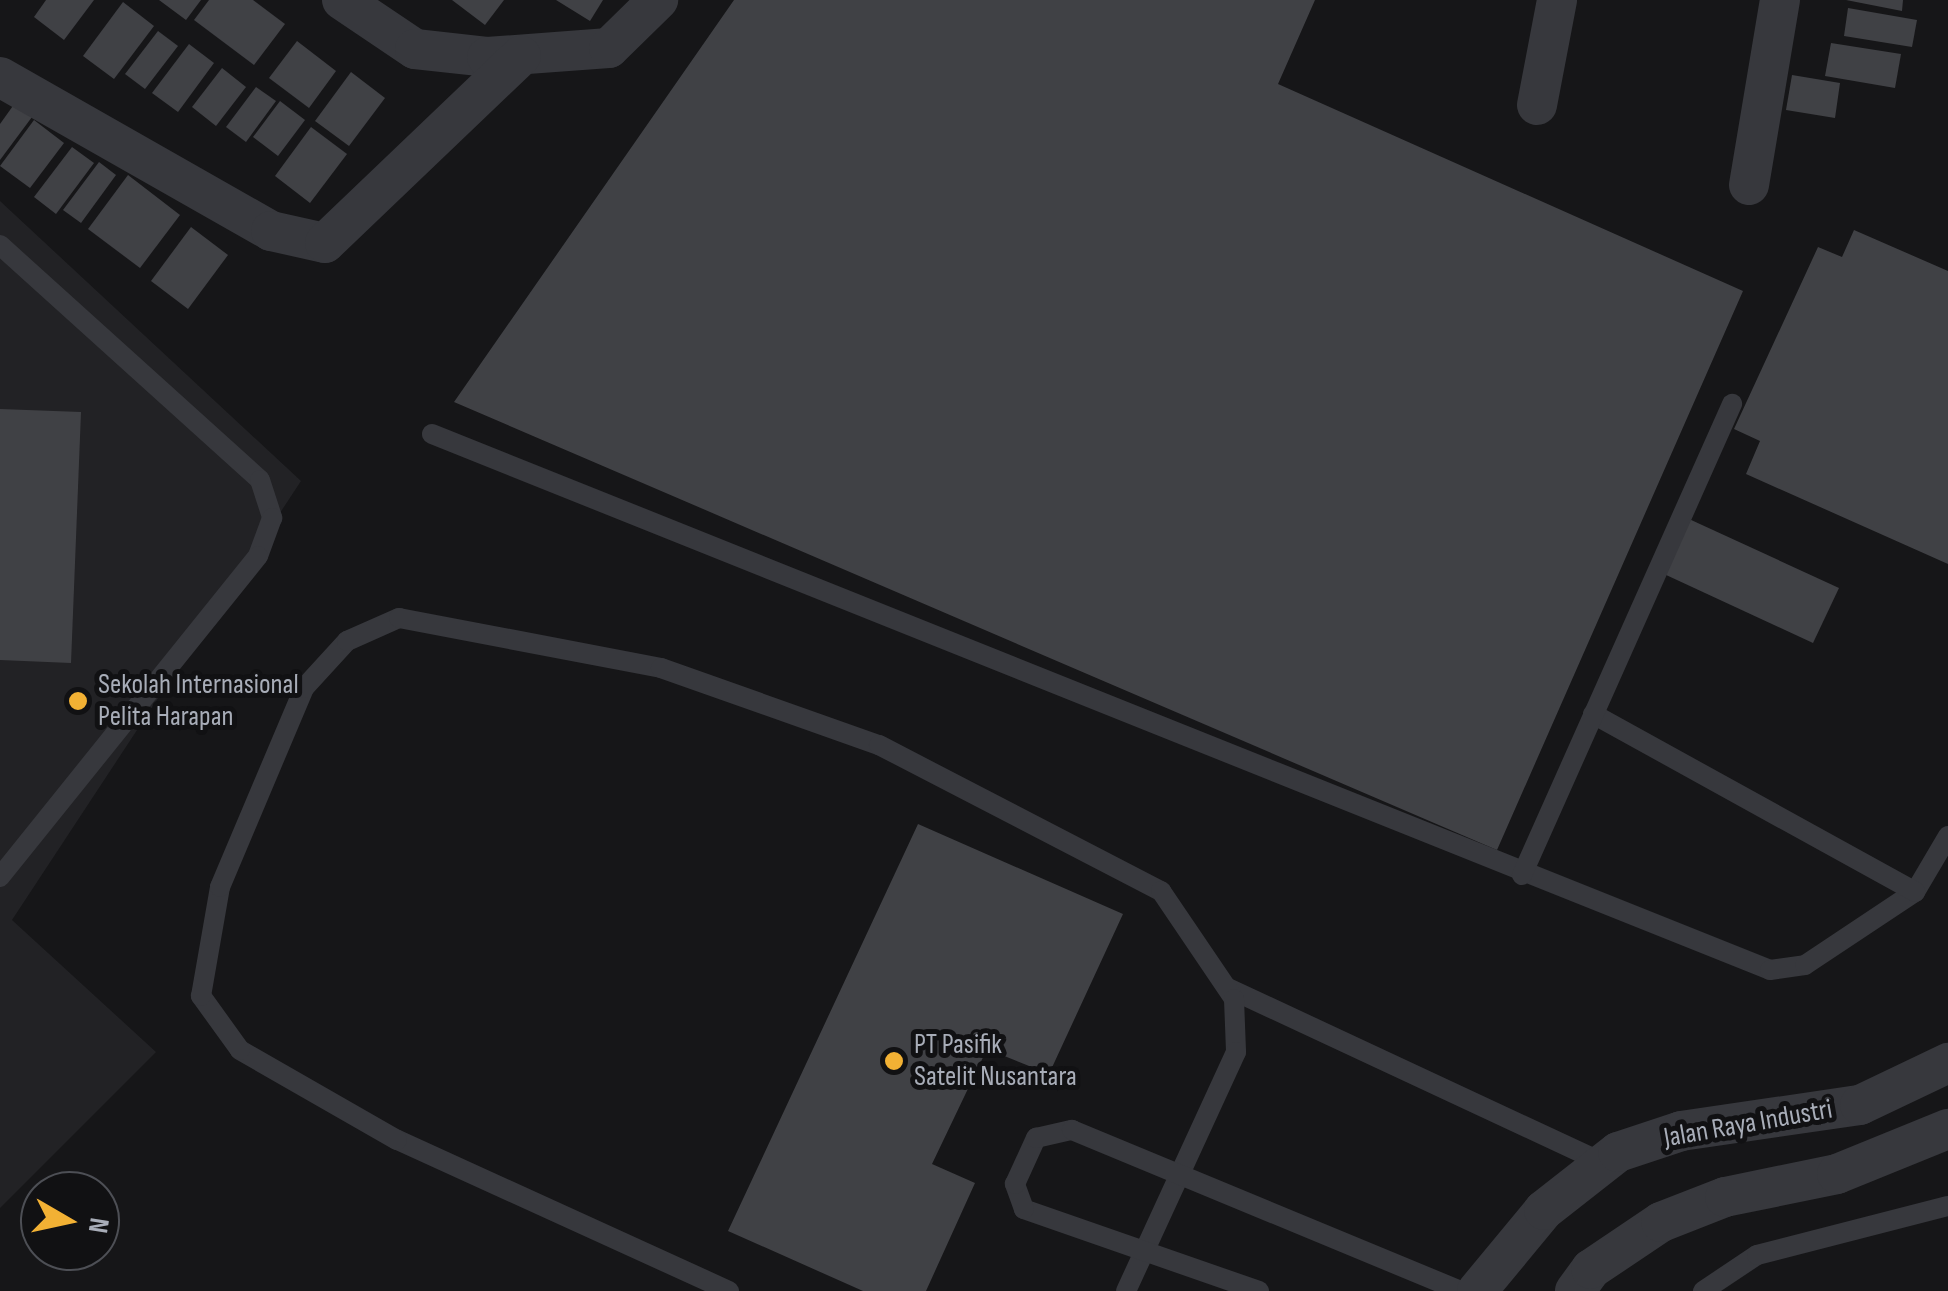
<!DOCTYPE html>
<html>
<head>
<meta charset="utf-8">
<style>
	body { margin:0 }
	#map { position:relative; width:1948px; height:1291px; overflow:hidden; background:#161618; font-family:"Sofia Sans Condensed",sans-serif }
	div>[style] { position:absolute }
	[style*='--x'] { left:calc(var(--x)*1px); top:calc(var(--y)*1px); width:calc(var(--w)*1px); rotate:calc(var(--a)*1deg) }
	.built>* { inset:0; background:#222225 }
	.building>* { inset:0; background:#404145 }
	.lane>* { height:20px; margin:-10px; padding:0 10px; transform-origin:10px; border-radius:10px; background:#37383d }
	.street>* { height:40px; margin:-20px; padding:0 20px; transform-origin:20px; border-radius:20px; background:#37383d }
	.dots>* { width:28px; height:28px; translate:-50% -50%; box-sizing:border-box; border:5px solid #111113; border-radius:50% }
	span { translate:-50% -50%; white-space:nowrap; text-align:center; line-height:1.15; -webkit-text-stroke:10px #111113; paint-order:stroke }
	.poi-label { font-size:28px; color:#a8adb8 }
	.left { translate:0 -50%; text-align:left }
	.street-label { font-size:28px; color:#a8adb8 }
	.north { position:absolute; left:20px; top:1171px; width:100px; height:100px; box-sizing:border-box; background:#111113; border:2px solid #4d4f55; border-radius:50%; rotate:99deg; font-size:28px; font-weight:700; line-height:40px; text-align:center; color:#a8adb8 }
	.north::after { content:''; display:block; margin:auto; width:35px; height:45px; background:#f2b134; clip-path:polygon(50% 0,100% 100%,50% 72%,0 100%) }
</style>
</head>
<body>
<div id="map">
	<div class="built">
		<i style="clip-path:polygon(0 201px,301px 481px,12px 920px,156px 1052px,0 1208px)"></i>
	</div>
	<div class="building">
		<i style="clip-path:polygon(46px 0,94px 0,64px 40px,34px 17px)"></i>
		<i style="clip-path:polygon(159px 0,201px 0,186px 20px)"></i>
		<i style="clip-path:polygon(209px 0,253px 0,285px 24px,254px 65px,194px 20px)"></i>
		<i style="clip-path:polygon(452px 0,504px 0,485px 25px)"></i>
		<i style="clip-path:polygon(556px 0,603px 0,590px 21px)"></i>
		<i style="clip-path:polygon(734px 0,1315px 0,1278px 84px,1743px 291px,1497px 850px,454px 402px)"></i>
		<i style="clip-path:polygon(1846px 0,1903px 0,1902px 11px)"></i>
		<i style="clip-path:polygon(123px 2px,154px 26px,114px 79px,83px 56px)"></i>
		<i style="clip-path:polygon(1848px 8px,1917px 20px,1912px 47px,1844px 36px)"></i>
		<i style="clip-path:polygon(158px 31px,178px 46px,145px 89px,125px 74px)"></i>
		<i style="clip-path:polygon(297px 41px,336px 71px,309px 108px,269px 78px)"></i>
		<i style="clip-path:polygon(1831px 43px,1901px 54px,1895px 88px,1825px 76px)"></i>
		<i style="clip-path:polygon(189px 44px,214px 63px,178px 112px,152px 93px)"></i>
		<i style="clip-path:polygon(222px 68px,246px 87px,216px 126px,192px 107px)"></i>
		<i style="clip-path:polygon(351px 72px,385px 98px,349px 146px,315px 121px)"></i>
		<i style="clip-path:polygon(1792px 75px,1840px 83px,1835px 118px,1786px 110px)"></i>
		<i style="clip-path:polygon(256px 87px,276px 101px,246px 142px,226px 127px)"></i>
		<i style="clip-path:polygon(280px 101px,305px 120px,278px 156px,253px 137px)"></i>
		<i style="clip-path:polygon(15px 103px,32px 117px,0 160px,0 124px)"></i>
		<i style="clip-path:polygon(34px 120px,64px 143px,30px 188px,0 166px)"></i>
		<i style="clip-path:polygon(311px 127px,347px 154px,310px 203px,275px 176px)"></i>
		<i style="clip-path:polygon(72px 147px,94px 163px,56px 214px,34px 197px)"></i>
		<i style="clip-path:polygon(99px 162px,116px 175px,81px 223px,63px 210px)"></i>
		<i style="clip-path:polygon(128px 175px,180px 215px,140px 268px,88px 229px)"></i>
		<i style="clip-path:polygon(191px 227px,228px 255px,188px 309px,151px 281px)"></i>
		<i style="clip-path:polygon(1854px 230px,1948px 271px,1948px 564px,1746px 474px,1760px 441px,1734px 429px,1818px 247px,1842px 257px)"></i>
		<i style="clip-path:polygon(0 409px,81px 412px,71px 663px,0 660px)"></i>
		<i style="clip-path:polygon(1689px 519px,1839px 588px,1813px 643px,1664px 574px)"></i>
		<i style="clip-path:polygon(918px 824px,1123px 914px,1049px 1074px,987px 1049px,932px 1164px,975px 1183px,926px 1291px,863px 1291px,728px 1231px)"></i>
	</div>
	<div class="lane">
		<i style="--x:0;--y:245;--w:350;--a:42.1"></i>
		<i style="--x:260;--y:480;--w:40;--a:72"></i>
		<i style="--x:272;--y:518;--w:40;--a:110.2"></i>
		<i style="--x:258;--y:556;--w:412;--a:128.8"></i>
		<i style="--x:432;--y:434;--w:1441;--a:21.83"></i>
		<i style="--x:1770;--y:970;--w:35;--a:-8"></i>
		<i style="--x:1805;--y:965;--w:132;--a:-33.6"></i>
		<i style="--x:1915;--y:892;--w:65;--a:-59.5"></i>
		<i style="--x:1593;--y:714;--w:368;--a:28.9"></i>
		<i style="--x:1522;--y:875;--w:516;--a:-65.97"></i>
		<i style="--x:1228;--y:988;--w:415;--a:25"></i>
		<i style="--x:729;--y:1291;--w:365;--a:-155.5"></i>
		<i style="--x:397;--y:1140;--w:181;--a:-150.2"></i>
		<i style="--x:240;--y:1050;--w:67;--a:-125.8"></i>
		<i style="--x:201;--y:996;--w:111;--a:-80.1"></i>
		<i style="--x:220;--y:887;--w:216;--a:-67.1"></i>
		<i style="--x:304;--y:688;--w:64;--a:-47.5"></i>
		<i style="--x:347;--y:641;--w:57;--a:-23.9"></i>
		<i style="--x:399;--y:618;--w:267;--a:10.8"></i>
		<i style="--x:661;--y:668;--w:231;--a:19.5"></i>
		<i style="--x:879;--y:745;--w:318;--a:27.4"></i>
		<i style="--x:1161;--y:891;--w:130;--a:55.9"></i>
		<i style="--x:1234;--y:999;--w:53;--a:87.8"></i>
		<i style="--x:1236;--y:1052;--w:263;--a:114.7"></i>
		<i style="--x:1259;--y:1291;--w:249;--a:-160.8"></i>
		<i style="--x:1024;--y:1209;--w:27;--a:-110"></i>
		<i style="--x:1015;--y:1184;--w:51;--a:-65.5"></i>
		<i style="--x:1036;--y:1138;--w:37;--a:-13"></i>
		<i style="--x:1072;--y:1130;--w:420;--a:22.5"></i>
		<i style="--x:1703;--y:1291;--w:65;--a:-33.7"></i>
		<i style="--x:1757;--y:1255;--w:197;--a:-14.4"></i>
	</div>
	<div class="street">
		<i style="--x:342;--y:0;--w:88;--a:33.9"></i>
		<i style="--x:415;--y:49;--w:72;--a:6.3"></i>
		<i style="--x:487;--y:57;--w:122;--a:-4.2"></i>
		<i style="--x:609;--y:48;--w:69;--a:-44.4"></i>
		<i style="--x:0;--y:77;--w:312;--a:29.6"></i>
		<i style="--x:271;--y:231;--w:55;--a:12.5"></i>
		<i style="--x:325;--y:243;--w:271;--a:-43.7"></i>
		<i style="--x:1537;--y:105;--w:107;--a:-79.2"></i>
		<i style="--x:1749;--y:185;--w:188;--a:-80.5"></i>
		<i style="--x:1477;--y:1291;--w:105;--a:-50.4"></i>
		<i style="--x:1544;--y:1210;--w:94;--a:-38.1"></i>
		<i style="--x:1618;--y:1152;--w:66;--a:-18.4"></i>
		<i style="--x:1681;--y:1131;--w:181;--a:-8.3"></i>
		<i style="--x:1860;--y:1105;--w:98;--a:-25.5"></i>
		<i style="--x:1575;--y:1291;--w:27;--a:-54"></i>
		<i style="--x:1591;--y:1269;--w:84;--a:-33.9"></i>
		<i style="--x:1661;--y:1222;--w:69;--a:-21.3"></i>
		<i style="--x:1725;--y:1197;--w:114;--a:-11.6"></i>
		<i style="--x:1837;--y:1174;--w:120;--a:-22.1"></i>
	</div>
	<div class="dots">
		<i style="left:78px;top:701px;background:#f2b134"></i>
		<i style="left:894px;top:1061px;background:#f2b134"></i>
	</div>
	<div class="poi-label">
		<span class="left" style="left:98px;top:701px">Sekolah Internasional<br>Pelita Harapan</span>
		<span class="left" style="left:914px;top:1061px">PT Pasifik<br>Satelit Nusantara</span>
	</div>
	<div class="street-label">
		<span style="left:1748px;top:1124px;rotate:-10deg">Jalan Raya Industri</span>
	</div>
	<div class="north">N</div>
</div>
</body>
</html>
